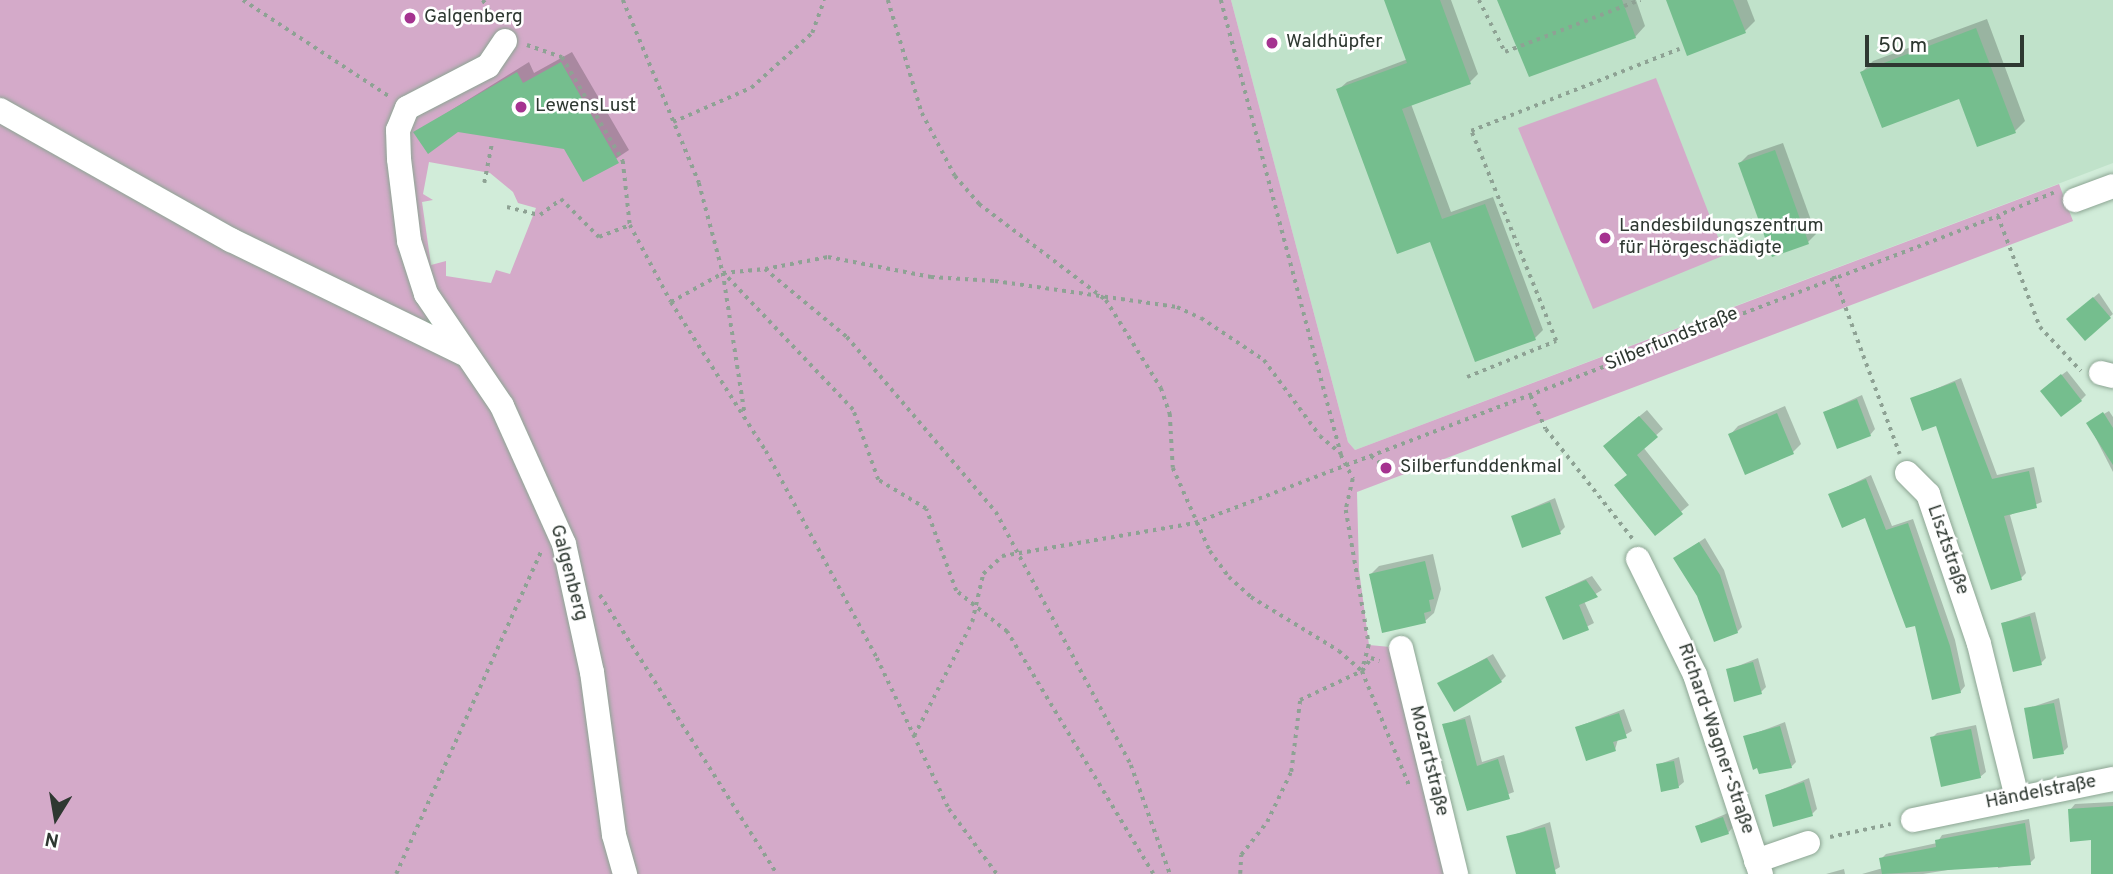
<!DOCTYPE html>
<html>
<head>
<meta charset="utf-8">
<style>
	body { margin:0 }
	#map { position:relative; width:2113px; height:874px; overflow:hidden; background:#d1ecd9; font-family:Overpass,sans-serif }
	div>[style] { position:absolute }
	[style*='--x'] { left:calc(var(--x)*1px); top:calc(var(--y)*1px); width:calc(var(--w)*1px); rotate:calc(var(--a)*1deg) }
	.built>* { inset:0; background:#c0e2ca }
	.green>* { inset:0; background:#d4aac9 }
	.shadow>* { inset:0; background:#0003 }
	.building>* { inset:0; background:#75be8e }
	.path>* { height:3.5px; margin-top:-1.75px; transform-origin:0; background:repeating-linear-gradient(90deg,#8ea294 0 3.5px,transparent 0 8.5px) }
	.roads { filter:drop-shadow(0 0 2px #8ca593) drop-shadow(0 0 2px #8ca593) }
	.minor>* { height:24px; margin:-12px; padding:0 12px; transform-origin:12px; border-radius:12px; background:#fff }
	.dots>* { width:19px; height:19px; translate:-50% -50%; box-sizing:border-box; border:4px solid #fff; border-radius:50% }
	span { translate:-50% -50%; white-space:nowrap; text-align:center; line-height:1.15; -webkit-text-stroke:5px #fff; paint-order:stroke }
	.poi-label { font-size:19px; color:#2e3831 }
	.left { translate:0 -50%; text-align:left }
	.street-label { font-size:19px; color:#2e3831 }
	.north { position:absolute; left:21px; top:783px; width:70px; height:70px; -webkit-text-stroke:5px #fff; paint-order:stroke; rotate:191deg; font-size:19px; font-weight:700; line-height:28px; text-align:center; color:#2e3831 }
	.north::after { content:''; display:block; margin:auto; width:24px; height:32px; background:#2e3831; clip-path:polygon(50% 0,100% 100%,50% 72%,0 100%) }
	.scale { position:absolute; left:1865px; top:35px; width:159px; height:32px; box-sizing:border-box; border:4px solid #2e3831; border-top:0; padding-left:9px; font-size:21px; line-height:24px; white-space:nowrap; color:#2e3831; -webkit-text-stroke:5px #fff; paint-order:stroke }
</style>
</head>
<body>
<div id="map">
	<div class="built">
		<i style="clip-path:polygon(1231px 0,2113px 0,2113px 163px,1355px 450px,1348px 442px)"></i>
	</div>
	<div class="green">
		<i style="clip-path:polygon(evenodd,0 0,1231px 0,1348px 442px,1355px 450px,2059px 184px,2073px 221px,1357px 492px,1359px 570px,1369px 645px,1401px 648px,1456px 874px,0 874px,0 0,429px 162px,490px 173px,513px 192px,518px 203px,536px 208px,510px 274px,496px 270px,491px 283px,446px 276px,446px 261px,431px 265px,422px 202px,433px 200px,423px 194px,429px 162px)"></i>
		<i style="clip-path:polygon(1656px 78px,1725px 255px,1593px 309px,1518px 128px)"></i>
	</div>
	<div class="shadow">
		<i style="clip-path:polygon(1386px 0,1451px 0,1478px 74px,1470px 82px,1411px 104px,1451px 212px,1493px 197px,1543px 330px,1535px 338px,1431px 239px,1338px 90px,1347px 82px,1408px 59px)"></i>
		<i style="clip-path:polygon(1500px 0,1636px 0,1645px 26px,1635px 37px)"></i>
		<i style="clip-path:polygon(1667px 0,1747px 0,1755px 21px,1745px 31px)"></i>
		<i style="clip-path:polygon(1987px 19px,2025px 121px,2015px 131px,1960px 97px,1862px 72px,1873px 61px)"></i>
		<i style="clip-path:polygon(572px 52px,629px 150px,584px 180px,565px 148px,457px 130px,416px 132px,529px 62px,534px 73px)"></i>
		<i style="clip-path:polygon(1783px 143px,1816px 234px,1808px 242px,1740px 163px,1748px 155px)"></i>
		<i style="clip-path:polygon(2099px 293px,2113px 314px,2085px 338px,2074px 314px)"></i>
		<i style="clip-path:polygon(2067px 371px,2086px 395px,2081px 400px,2047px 386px)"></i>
		<i style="clip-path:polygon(1961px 378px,1997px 475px,2034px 467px,2042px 502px,2010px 515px,2026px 573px,2021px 578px,1937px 424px,1912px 399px)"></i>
		<i style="clip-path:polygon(1862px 395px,1875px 429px,1870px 435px,1825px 412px)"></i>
		<i style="clip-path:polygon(1785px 406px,1801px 444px,1793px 452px,1730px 435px,1738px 426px)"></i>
		<i style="clip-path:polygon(1647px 410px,1663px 429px,1643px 447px,1689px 505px,1655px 534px,1612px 439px)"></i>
		<i style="clip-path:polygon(2109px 411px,2113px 417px,2113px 472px,2088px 423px)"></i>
		<i style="clip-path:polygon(1871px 475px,1892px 526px,1913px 519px,1955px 640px,1965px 686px,1960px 692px,1916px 623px,1866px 516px,1830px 495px)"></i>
		<i style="clip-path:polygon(1555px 498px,1565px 527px,1560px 532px,1513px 516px)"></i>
		<i style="clip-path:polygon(1705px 538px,1724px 570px,1742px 627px,1737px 632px,1698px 595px,1676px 558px)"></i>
		<i style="clip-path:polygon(1433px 554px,1441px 589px,1434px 613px,1425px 621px,1371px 574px,1379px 566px)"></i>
		<i style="clip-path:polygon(1592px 576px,1602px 590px,1584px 601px,1594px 623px,1564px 638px,1547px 597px)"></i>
		<i style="clip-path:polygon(2035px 612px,2046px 658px,2041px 663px,2003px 623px)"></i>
		<i style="clip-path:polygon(1493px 654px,1506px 676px,1501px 681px,1439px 684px)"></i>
		<i style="clip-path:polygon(1758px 658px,1766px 687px,1761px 692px,1728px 670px)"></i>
		<i style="clip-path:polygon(2059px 698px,2068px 747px,2063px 752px,2026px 709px)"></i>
		<i style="clip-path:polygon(1624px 709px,1632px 731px,1618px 739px,1615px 750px,1577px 727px)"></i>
		<i style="clip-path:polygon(1470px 715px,1482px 762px,1504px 755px,1514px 792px,1468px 809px,1444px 725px)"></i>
		<i style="clip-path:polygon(1785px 722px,1796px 762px,1791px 767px,1745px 737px)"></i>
		<i style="clip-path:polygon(1976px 725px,1986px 772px,1980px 777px,1932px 738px,1937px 733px)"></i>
		<i style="clip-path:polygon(1679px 757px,1684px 782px,1678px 787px,1657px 765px)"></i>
		<i style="clip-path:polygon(1809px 778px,1817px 809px,1812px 814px,1766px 796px)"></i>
		<i style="clip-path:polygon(2113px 802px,2113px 874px,2092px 874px,2092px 838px,2070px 810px,2075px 804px)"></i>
		<i style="clip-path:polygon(1728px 813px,1733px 827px,1728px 833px,1697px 826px)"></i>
		<i style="clip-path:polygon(2029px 819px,2035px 858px,2030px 863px,1998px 868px,1997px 862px,1923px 874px,1862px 874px,1883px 868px,1881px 859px,1886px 854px,1937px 843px,1942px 835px)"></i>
		<i style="clip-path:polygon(1550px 822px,1560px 867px,1548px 874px,1517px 874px,1508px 837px)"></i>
		<i style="clip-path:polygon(1844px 869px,1845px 874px,1826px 874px)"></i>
	</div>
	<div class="building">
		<i style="clip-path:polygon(1384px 0,1440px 0,1471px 84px,1402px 109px,1442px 219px,1485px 204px,1536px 340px,1475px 362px,1430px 242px,1397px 254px,1336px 89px,1407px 63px)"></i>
		<i style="clip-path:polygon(1497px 0,1622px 0,1636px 38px,1529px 77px)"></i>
		<i style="clip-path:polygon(1666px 0,1733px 0,1746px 33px,1687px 56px)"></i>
		<i style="clip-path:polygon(1976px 28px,2016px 133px,1977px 147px,1959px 99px,1882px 128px,1860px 72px)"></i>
		<i style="clip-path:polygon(561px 62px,619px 163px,583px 182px,564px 149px,458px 132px,428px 154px,413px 132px,517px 72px,523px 83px)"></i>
		<i style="clip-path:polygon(1775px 150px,1809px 244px,1772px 257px,1738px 163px)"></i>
		<i style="clip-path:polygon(2093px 297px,2111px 318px,2085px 341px,2066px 319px)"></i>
		<i style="clip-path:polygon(2061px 374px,2082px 401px,2061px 417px,2040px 391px)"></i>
		<i style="clip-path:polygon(1955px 382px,1992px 479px,2029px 471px,2037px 508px,2004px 516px,2022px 580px,1991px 590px,1936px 426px,1922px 431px,1910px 398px)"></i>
		<i style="clip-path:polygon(1857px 399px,1871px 436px,1837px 449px,1823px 412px)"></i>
		<i style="clip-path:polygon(2103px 412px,2113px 428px,2113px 465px,2086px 423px)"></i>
		<i style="clip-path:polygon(1777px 413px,1794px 454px,1745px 475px,1728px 434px)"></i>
		<i style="clip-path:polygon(1639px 416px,1658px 437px,1637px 455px,1683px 514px,1655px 536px,1614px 485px,1627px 475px,1603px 446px)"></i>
		<i style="clip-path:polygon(1866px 479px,1886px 530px,1908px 523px,1950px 646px,1961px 693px,1932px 700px,1915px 626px,1906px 628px,1865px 518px,1842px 528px,1828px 494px)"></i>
		<i style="clip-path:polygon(1550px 502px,1561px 534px,1522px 548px,1511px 516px)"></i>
		<i style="clip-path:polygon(1699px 542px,1720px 575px,1738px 633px,1714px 642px,1697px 596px,1673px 558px)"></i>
		<i style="clip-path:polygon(1425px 561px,1434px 599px,1429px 600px,1431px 611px,1424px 613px,1426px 623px,1382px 633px,1369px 574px)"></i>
		<i style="clip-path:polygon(1586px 580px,1598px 597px,1579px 605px,1589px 630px,1563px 640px,1545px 597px)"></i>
		<i style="clip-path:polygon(2030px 616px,2042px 665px,2013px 672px,2001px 623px)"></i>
		<i style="clip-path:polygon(1487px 658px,1502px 682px,1454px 712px,1437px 683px)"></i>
		<i style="clip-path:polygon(1753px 662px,1762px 694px,1734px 702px,1726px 669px)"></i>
		<i style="clip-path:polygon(2054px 703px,2064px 754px,2033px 759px,2024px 708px)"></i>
		<i style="clip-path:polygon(1619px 713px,1627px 738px,1613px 742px,1616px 751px,1586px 761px,1575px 727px)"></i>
		<i style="clip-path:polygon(1465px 719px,1477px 766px,1498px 759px,1510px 799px,1467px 811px,1442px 724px)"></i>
		<i style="clip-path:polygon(1780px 726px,1792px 768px,1759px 774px,1757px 768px,1753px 770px,1743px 736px)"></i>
		<i style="clip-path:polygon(1971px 729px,1981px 778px,1941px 787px,1930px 737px)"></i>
		<i style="clip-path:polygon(1674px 761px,1679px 788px,1661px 792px,1656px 764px)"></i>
		<i style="clip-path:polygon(1804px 782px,1813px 816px,1773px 827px,1765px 795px)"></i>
		<i style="clip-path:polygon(2113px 806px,2113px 874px,2091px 874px,2091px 840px,2070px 842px,2068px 809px)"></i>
		<i style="clip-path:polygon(1723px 817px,1729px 834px,1701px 843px,1695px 826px)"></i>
		<i style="clip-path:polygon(2025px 823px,2031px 865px,1882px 874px,1879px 858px,1936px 847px,1935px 840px)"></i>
		<i style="clip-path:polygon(1545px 827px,1556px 874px,1516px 874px,1506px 836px)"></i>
	</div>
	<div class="path">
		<i style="--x:243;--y:0;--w:176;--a:33.4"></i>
		<i style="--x:483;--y:0;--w:26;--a:59"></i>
		<i style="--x:623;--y:0;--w:198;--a:67.4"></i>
		<i style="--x:699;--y:183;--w:93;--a:75.1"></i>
		<i style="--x:723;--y:273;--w:144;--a:81.2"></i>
		<i style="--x:888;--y:0;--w:118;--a:73.3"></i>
		<i style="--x:922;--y:113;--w:71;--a:62.4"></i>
		<i style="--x:955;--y:176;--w:37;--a:49"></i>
		<i style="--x:979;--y:204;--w:159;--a:37.1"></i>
		<i style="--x:1106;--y:300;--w:104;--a:58"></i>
		<i style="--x:1161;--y:388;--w:28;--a:71"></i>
		<i style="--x:1170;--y:414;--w:54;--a:86.8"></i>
		<i style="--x:1173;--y:468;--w:91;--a:66"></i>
		<i style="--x:1210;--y:551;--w:32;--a:54"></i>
		<i style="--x:1229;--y:577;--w:30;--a:42"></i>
		<i style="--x:1251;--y:597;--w:103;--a:31.5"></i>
		<i style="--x:1339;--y:651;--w:30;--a:41"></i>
		<i style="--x:1362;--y:671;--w:123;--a:67.6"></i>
		<i style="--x:1221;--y:0;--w:471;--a:75.2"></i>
		<i style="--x:1341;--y:455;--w:27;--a:63"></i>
		<i style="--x:1353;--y:479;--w:32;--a:103"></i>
		<i style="--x:1346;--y:510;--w:137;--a:80.3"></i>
		<i style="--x:1369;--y:645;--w:27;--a:105"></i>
		<i style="--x:1479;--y:0;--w:58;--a:63.4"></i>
		<i style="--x:1505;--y:52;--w:145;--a:-21.1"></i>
		<i style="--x:527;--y:45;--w:37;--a:19"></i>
		<i style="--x:562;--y:57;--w:121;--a:59.6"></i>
		<i style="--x:623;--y:161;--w:64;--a:83.8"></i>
		<i style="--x:630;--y:225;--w:87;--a:62"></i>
		<i style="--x:671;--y:302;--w:177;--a:57.5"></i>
		<i style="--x:766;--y:451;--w:235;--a:61.8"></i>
		<i style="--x:877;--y:658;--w:167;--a:64.5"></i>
		<i style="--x:949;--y:809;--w:81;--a:53.6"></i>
		<i style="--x:673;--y:122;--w:85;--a:-23.6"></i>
		<i style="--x:751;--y:88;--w:82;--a:-42"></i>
		<i style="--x:812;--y:33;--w:35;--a:-70"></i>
		<i style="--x:484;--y:183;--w:42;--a:-79"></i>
		<i style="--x:2054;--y:193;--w:61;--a:157.7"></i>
		<i style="--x:1998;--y:216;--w:119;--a:69.3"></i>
		<i style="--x:2040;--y:327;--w:60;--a:47"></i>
		<i style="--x:507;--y:207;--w:34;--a:14"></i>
		<i style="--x:540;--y:215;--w:26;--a:-37"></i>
		<i style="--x:561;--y:199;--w:54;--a:45"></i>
		<i style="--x:599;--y:237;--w:33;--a:-21"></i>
		<i style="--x:765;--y:269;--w:64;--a:-10.8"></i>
		<i style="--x:828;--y:257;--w:105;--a:11"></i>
		<i style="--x:931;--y:277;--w:64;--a:3.6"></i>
		<i style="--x:995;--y:281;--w:184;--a:8.1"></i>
		<i style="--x:1177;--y:307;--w:26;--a:25"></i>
		<i style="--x:1201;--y:318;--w:76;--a:33.7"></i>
		<i style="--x:1264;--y:360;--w:94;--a:53.6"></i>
		<i style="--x:1320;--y:436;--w:26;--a:40"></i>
		<i style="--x:1834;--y:276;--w:190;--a:69.7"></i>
		<i style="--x:671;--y:302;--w:60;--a:-29.1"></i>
		<i style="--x:1467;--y:377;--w:96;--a:-22"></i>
		<i style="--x:1556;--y:341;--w:227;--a:-112"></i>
		<i style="--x:1471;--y:131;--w:224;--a:-21.5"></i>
		<i style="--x:1531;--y:396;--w:36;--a:66"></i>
		<i style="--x:1546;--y:429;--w:140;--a:51.7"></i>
		<i style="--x:1371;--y:456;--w:16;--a:38"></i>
		<i style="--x:600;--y:595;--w:330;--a:57.6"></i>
		<i style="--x:914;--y:736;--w:128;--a:-63"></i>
		<i style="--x:972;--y:622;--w:49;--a:-77.1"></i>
		<i style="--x:983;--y:574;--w:26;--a:-43"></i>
		<i style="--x:1002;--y:556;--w:196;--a:-9.7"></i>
		<i style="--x:1195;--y:523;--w:860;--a:-20.92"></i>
		<i style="--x:1830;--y:837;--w:62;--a:-12"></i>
		<i style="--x:396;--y:874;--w:356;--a:-65.8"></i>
		<i style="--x:1153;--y:874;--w:283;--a:-121.1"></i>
		<i style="--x:1007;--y:632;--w:65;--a:-141.2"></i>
		<i style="--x:956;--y:591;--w:87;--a:-110.1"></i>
		<i style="--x:926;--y:509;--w:56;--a:-148.9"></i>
		<i style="--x:878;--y:480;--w:74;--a:-109.7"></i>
		<i style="--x:853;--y:410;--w:189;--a:-133.5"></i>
		<i style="--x:723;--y:273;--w:42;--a:-5.4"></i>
		<i style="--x:765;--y:269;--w:107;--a:39.7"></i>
		<i style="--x:847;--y:337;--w:230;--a:49.6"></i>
		<i style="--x:996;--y:512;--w:287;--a:61.9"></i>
		<i style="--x:1131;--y:765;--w:116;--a:70.3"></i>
		<i style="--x:1240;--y:874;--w:19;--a:-87"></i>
		<i style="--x:1241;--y:855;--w:42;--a:-51.8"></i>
		<i style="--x:1267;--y:822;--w:55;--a:-64.4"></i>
		<i style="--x:1291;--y:772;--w:73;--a:-82.9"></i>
		<i style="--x:1300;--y:700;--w:68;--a:-25.1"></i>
		<i style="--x:1362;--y:671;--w:16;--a:-55"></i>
		<i style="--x:1371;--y:658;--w:9;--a:18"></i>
	</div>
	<div class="roads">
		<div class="minor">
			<i style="--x:505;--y:41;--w:30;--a:124"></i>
			<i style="--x:488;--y:66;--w:91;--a:152.6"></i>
			<i style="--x:407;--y:108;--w:24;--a:112"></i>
			<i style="--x:398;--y:130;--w:29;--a:88"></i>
			<i style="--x:399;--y:159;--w:83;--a:83"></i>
			<i style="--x:409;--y:241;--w:56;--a:72.2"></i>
			<i style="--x:426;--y:294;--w:135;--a:55.8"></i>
			<i style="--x:502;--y:406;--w:151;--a:65.8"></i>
			<i style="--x:564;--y:544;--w:131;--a:77.7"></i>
			<i style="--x:592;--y:672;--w:164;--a:82.3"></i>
			<i style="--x:614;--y:835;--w:41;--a:74.2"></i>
			<i style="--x:0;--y:110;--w:265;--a:29.4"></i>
			<i style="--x:231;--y:240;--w:258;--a:26"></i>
			<i style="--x:2075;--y:200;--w:40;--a:-20.2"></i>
			<i style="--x:2101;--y:373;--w:12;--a:14"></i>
			<i style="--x:1907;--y:473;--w:30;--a:45"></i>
			<i style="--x:1928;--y:494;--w:158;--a:71.2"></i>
			<i style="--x:1979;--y:644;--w:159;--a:76.1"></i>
			<i style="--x:1638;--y:559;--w:129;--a:63.8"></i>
			<i style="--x:1695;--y:675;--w:210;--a:71.7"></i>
			<i style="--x:1401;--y:648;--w:233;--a:76.3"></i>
			<i style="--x:1913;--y:820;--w:204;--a:-11.6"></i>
			<i style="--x:1756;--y:861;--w:55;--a:-19.1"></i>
		</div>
	</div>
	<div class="dots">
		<i style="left:410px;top:18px;background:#a53390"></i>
		<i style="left:1272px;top:43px;background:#a53390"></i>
		<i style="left:521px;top:107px;background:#a53390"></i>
		<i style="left:1605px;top:238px;background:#a53390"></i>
		<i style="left:1386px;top:468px;background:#a53390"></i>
	</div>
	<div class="poi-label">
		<span class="left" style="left:424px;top:18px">Galgenberg</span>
		<span class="left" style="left:1286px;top:43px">Waldhüpfer</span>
		<span class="left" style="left:535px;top:107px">LewensLust</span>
		<span class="left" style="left:1619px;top:238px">Landesbildungszentrum<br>für Hörgeschädigte</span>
		<span class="left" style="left:1400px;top:468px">Silberfunddenkmal</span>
	</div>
	<div class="street-label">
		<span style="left:1672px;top:340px;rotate:-22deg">Silberfundstraße</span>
		<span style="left:1947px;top:550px;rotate:71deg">Lisztstraße</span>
		<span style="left:568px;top:573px;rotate:75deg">Galgenberg</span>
		<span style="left:1715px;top:739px;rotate:71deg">Richard-Wagner-Straße</span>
		<span style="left:1428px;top:761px;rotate:76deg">Mozartstraße</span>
		<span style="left:2041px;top:793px;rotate:-11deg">Händelstraße</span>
	</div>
	<div class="north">N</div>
	<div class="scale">50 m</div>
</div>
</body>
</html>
